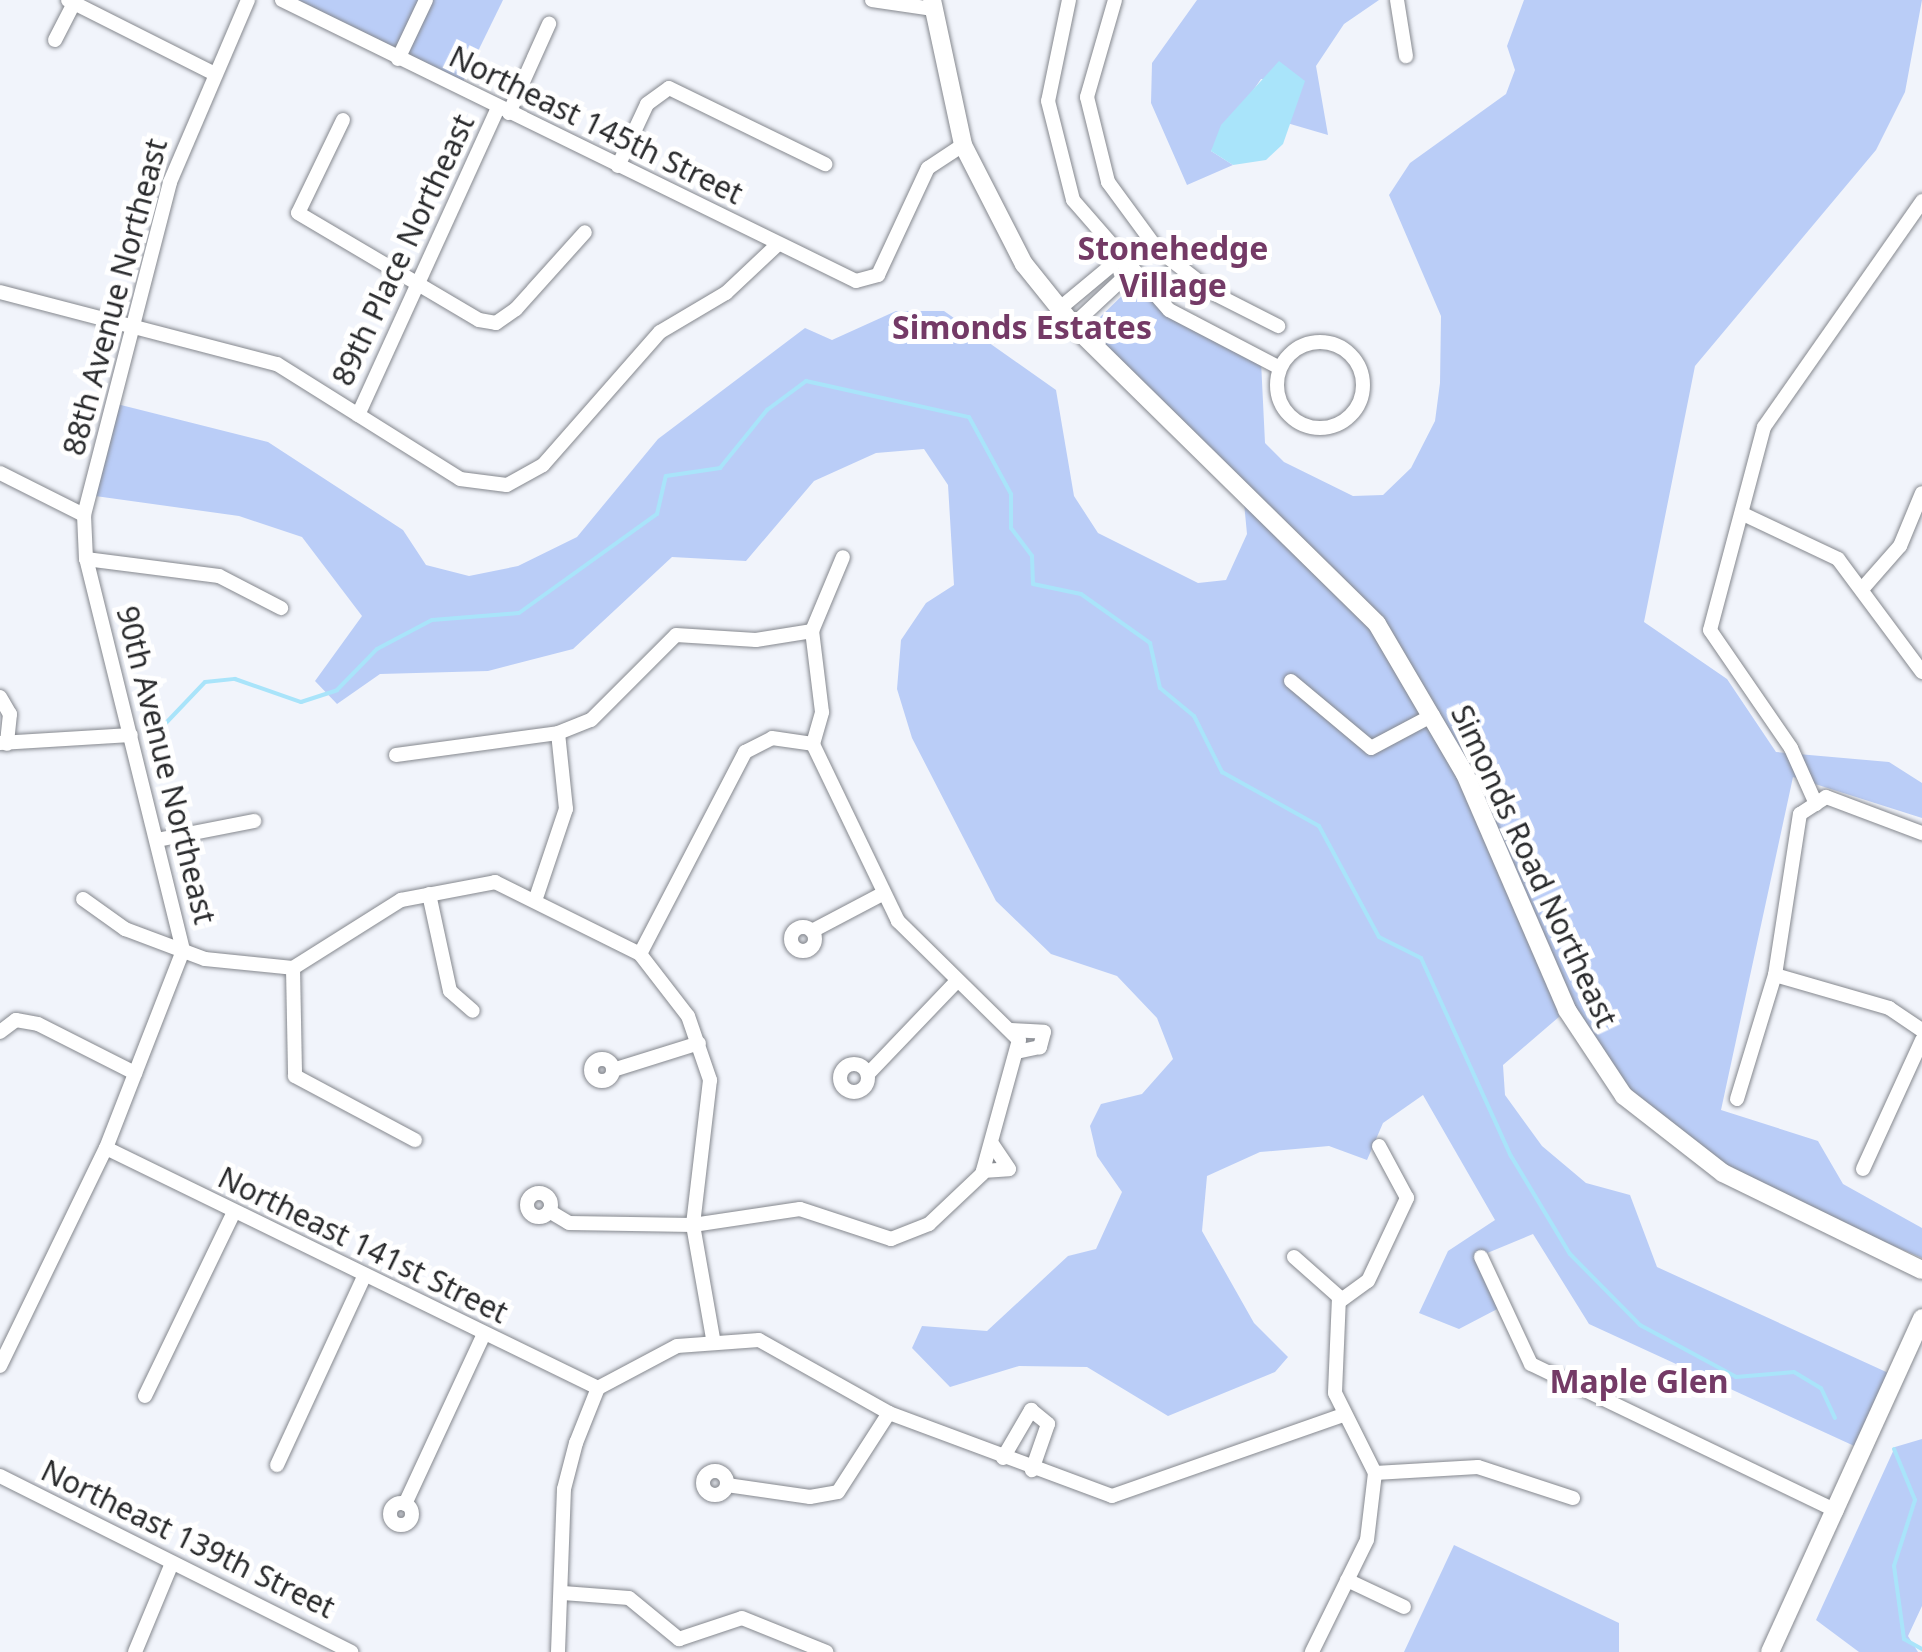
<!DOCTYPE html>
<html>
<head>
<meta charset="utf-8">
<style>
	body { margin:0 }
	#map { position:relative; width:1922px; height:1652px; overflow:hidden; background:#f1f4fb; font-family:"Noto Sans",sans-serif }
	div>[style] { position:absolute }
	[style*='--x'] { left:calc(var(--x)*1px); top:calc(var(--y)*1px); width:calc(var(--w)*1px); rotate:calc(var(--a)*1deg) }
	.green>* { inset:0; background:#bacdf7 }
	.water>* { inset:0; background:#a9e4fa }
	.stream>* { height:4px; margin:-2px; padding:0 2px; transform-origin:2px; border-radius:2px; background:#a9e4fa }
	.roads { filter:drop-shadow(0 0 2px #85888e) drop-shadow(0 0 2px #85888e) }
	.minor>* { height:14px; margin:-7px; padding:0 7px; transform-origin:7px; border-radius:7px; background:#fff }
	.minor>.ring { margin:-7px; padding:0; box-sizing:content-box; background:none; border:14px solid #fff; border-radius:50% }
	.major>* { height:18px; margin:-9px; padding:0 9px; transform-origin:9px; border-radius:9px; background:#fff }
	span { translate:-50% -50%; white-space:nowrap; text-align:center; line-height:1.15; -webkit-text-stroke:10px #fff; paint-order:stroke }
	.street-label { font-size:30px; color:#292a2c }
	.neighbourhood-label { font-size:32px; color:#743a66; font-weight:700 }
</style>
</head>
<body>
<div id="map">
	<div class="green">
		<i style="clip-path:polygon(285px 0,503px 0,459px 90px)"></i>
		<i style="clip-path:polygon(1197px 0,1379px 0,1344px 24px,1316px 66px,1328px 135px,1287px 123px,1304px 81px,1261px 79px,1211px 151px,1233px 165px,1187px 185px,1151px 103px,1152px 63px)"></i>
		<i style="clip-path:polygon(1524px 0,1922px 0,1905px 92px,1876px 150px,1695px 366px,1644px 622px,1727px 679px,1776px 752px,1889px 762px,1922px 783px,1922px 818px,1793px 777px,1721px 1110px,1818px 1141px,1843px 1184px,1922px 1228px,1922px 1258px,1723px 1173px,1658px 1127px,1567px 1010px,1503px 1065px,1505px 1095px,1542px 1146px,1586px 1183px,1630px 1195px,1657px 1267px,1895px 1376px,1863px 1450px,1589px 1324px,1533px 1234px,1480px 1256px,1503px 1306px,1459px 1329px,1419px 1313px,1448px 1251px,1495px 1220px,1423px 1095px,1383px 1123px,1367px 1160px,1329px 1146px,1260px 1152px,1207px 1176px,1202px 1231px,1254px 1323px,1288px 1357px,1275px 1372px,1168px 1416px,1087px 1367px,1019px 1366px,950px 1387px,912px 1348px,922px 1326px,987px 1331px,1068px 1256px,1096px 1249px,1122px 1192px,1097px 1156px,1090px 1126px,1101px 1104px,1142px 1094px,1173px 1059px,1157px 1018px,1117px 976px,1051px 954px,996px 901px,912px 738px,897px 689px,901px 640px,926px 603px,954px 585px,948px 485px,924px 449px,876px 453px,814px 481px,746px 561px,672px 557px,573px 649px,488px 671px,380px 674px,337px 704px,315px 681px,362px 616px,302px 537px,239px 516px,88px 495px,113px 403px,268px 442px,403px 530px,426px 565px,469px 576px,518px 566px,577px 537px,658px 439px,805px 328px,832px 340px,896px 311px,944px 311px,1056px 390px,1074px 496px,1098px 533px,1198px 583px,1226px 580px,1247px 534px,1243px 492px,1111px 362px,1094px 323px,1134px 284px,1261px 361px,1265px 443px,1284px 462px,1353px 496px,1383px 495px,1411px 468px,1435px 421px,1440px 383px,1441px 316px,1389px 195px,1410px 163px,1506px 94px,1515px 70px,1507px 46px)"></i>
		<i style="clip-path:polygon(1922px 1439px,1922px 1606px,1908px 1636px,1918px 1652px,1859px 1652px,1816px 1620px,1895px 1447px)"></i>
		<i style="clip-path:polygon(1454px 1545px,1619px 1623px,1619px 1652px,1404px 1652px)"></i>
	</div>
	<div class="water">
		<i style="clip-path:polygon(1279px 61px,1305px 81px,1283px 144px,1266px 160px,1233px 165px,1211px 151px,1221px 125px)"></i>
	</div>
	<div class="stream">
		<i style="--x:165;--y:724;--w:58;--a:-46.4"></i>
		<i style="--x:205;--y:682;--w:30;--a:-6"></i>
		<i style="--x:235;--y:679;--w:70;--a:19.2"></i>
		<i style="--x:301;--y:702;--w:38;--a:-18"></i>
		<i style="--x:337;--y:690;--w:57;--a:-45.7"></i>
		<i style="--x:377;--y:649;--w:62;--a:-27.8"></i>
		<i style="--x:432;--y:620;--w:87;--a:-4.6"></i>
		<i style="--x:519;--y:613;--w:170;--a:-35.7"></i>
		<i style="--x:657;--y:514;--w:39;--a:-77"></i>
		<i style="--x:666;--y:476;--w:55;--a:-8.4"></i>
		<i style="--x:720;--y:468;--w:75;--a:-51"></i>
		<i style="--x:767;--y:410;--w:49;--a:-36.6"></i>
		<i style="--x:806;--y:381;--w:167;--a:12.5"></i>
		<i style="--x:969;--y:417;--w:88;--a:61.4"></i>
		<i style="--x:1011;--y:494;--w:34;--a:90"></i>
		<i style="--x:1011;--y:528;--w:35;--a:53"></i>
		<i style="--x:1032;--y:556;--w:28;--a:88"></i>
		<i style="--x:1033;--y:584;--w:49;--a:11.8"></i>
		<i style="--x:1081;--y:594;--w:85;--a:35.4"></i>
		<i style="--x:1150;--y:643;--w:46;--a:77.5"></i>
		<i style="--x:1160;--y:688;--w:44;--a:39.5"></i>
		<i style="--x:1194;--y:716;--w:63;--a:63.4"></i>
		<i style="--x:1222;--y:772;--w:111;--a:29.1"></i>
		<i style="--x:1319;--y:826;--w:126;--a:61.6"></i>
		<i style="--x:1379;--y:937;--w:47;--a:26.6"></i>
		<i style="--x:1421;--y:958;--w:217;--a:65.6"></i>
		<i style="--x:1511;--y:1156;--w:114;--a:59"></i>
		<i style="--x:1570;--y:1254;--w:100;--a:45.4"></i>
		<i style="--x:1640;--y:1325;--w:109;--a:28.4"></i>
		<i style="--x:1736;--y:1377;--w:58;--a:-4.9"></i>
		<i style="--x:1794;--y:1372;--w:31;--a:31"></i>
		<i style="--x:1821;--y:1388;--w:33;--a:65"></i>
		<i style="--x:1894;--y:1449;--w:55;--a:67.6"></i>
		<i style="--x:1915;--y:1500;--w:69;--a:107.7"></i>
		<i style="--x:1894;--y:1566;--w:74;--a:82.2"></i>
		<i style="--x:1904;--y:1639;--w:21;--a:29"></i>
	</div>
	<div class="roads">
		<div class="minor">
			<i style="--x:68;--y:0;--w:165;--a:26.7"></i>
			<i style="--x:282;--y:0;--w:639;--a:26.08"></i>
			<i style="--x:856;--y:281;--w:23;--a:-15"></i>
			<i style="--x:878;--y:275;--w:118;--a:-65"></i>
			<i style="--x:928;--y:168;--w:42;--a:-33.3"></i>
			<i style="--x:872;--y:0;--w:62;--a:8.4"></i>
			<i style="--x:1069;--y:0;--w:103;--a:101.7"></i>
			<i style="--x:1048;--y:101;--w:102;--a:75.8"></i>
			<i style="--x:1073;--y:200;--w:146;--a:48.9"></i>
			<i style="--x:1169;--y:310;--w:125;--a:27.6"></i>
			<i style="--x:1115;--y:0;--w:101;--a:106.1"></i>
			<i style="--x:1087;--y:97;--w:88;--a:76.1"></i>
			<i style="--x:1108;--y:182;--w:83;--a:53.8"></i>
			<i style="--x:1157;--y:249;--w:73;--a:37.8"></i>
			<i style="--x:1215;--y:294;--w:71;--a:26.9"></i>
			<i style="--x:1397;--y:0;--w:57;--a:80.9"></i>
			<i style="--x:55;--y:40;--w:42;--a:-62.8"></i>
			<i style="--x:398;--y:59;--w:65;--a:-64.6"></i>
			<i style="--x:509;--y:113;--w:98;--a:-65.8"></i>
			<i style="--x:343;--y:120;--w:103;--a:115.8"></i>
			<i style="--x:298;--y:213;--w:210;--a:30.6"></i>
			<i style="--x:479;--y:320;--w:17;--a:10"></i>
			<i style="--x:496;--y:323;--w:24;--a:-35"></i>
			<i style="--x:516;--y:309;--w:103;--a:-48.1"></i>
			<i style="--x:618;--y:166;--w:68;--a:-64.9"></i>
			<i style="--x:647;--y:104;--w:27;--a:-36"></i>
			<i style="--x:669;--y:88;--w:174;--a:26"></i>
			<i style="--x:1124;--y:265;--w:35;--a:-44"></i>
			<i style="--x:0;--y:292;--w:286;--a:14.6"></i>
			<i style="--x:277;--y:364;--w:216;--a:32.1"></i>
			<i style="--x:460;--y:479;--w:47;--a:7.3"></i>
			<i style="--x:507;--y:485;--w:41;--a:-29.1"></i>
			<i style="--x:543;--y:465;--w:177;--a:-48.7"></i>
			<i style="--x:660;--y:332;--w:77;--a:-30.6"></i>
			<i style="--x:726;--y:293;--w:71;--a:-43.3"></i>
			<i style="--x:1059;--y:309;--w:78;--a:-39.8"></i>
			<i style="--x:1073;--y:325;--w:79;--a:-43"></i>
			<i class="ring" style="left:1277px;top:342px;width:72px;height:72px"></i>
			<i style="--x:358;--y:415;--w:337;--a:-65.5"></i>
			<i style="--x:0;--y:473;--w:94;--a:26.6"></i>
			<i style="--x:1743;--y:514;--w:105;--a:25.3"></i>
			<i style="--x:1838;--y:559;--w:141;--a:53.4"></i>
			<i style="--x:86;--y:559;--w:134;--a:7.3"></i>
			<i style="--x:219;--y:576;--w:70;--a:27.3"></i>
			<i style="--x:1863;--y:588;--w:56;--a:-48.6"></i>
			<i style="--x:1900;--y:546;--w:57;--a:-67.5"></i>
			<i style="--x:1291;--y:681;--w:104;--a:39.9"></i>
			<i style="--x:1371;--y:748;--w:70;--a:-28"></i>
			<i style="--x:0;--y:697;--w:20;--a:60"></i>
			<i style="--x:10;--y:714;--w:30;--a:96"></i>
			<i style="--x:0;--y:743;--w:131;--a:-3.5"></i>
			<i style="--x:813;--y:744;--w:33;--a:-74"></i>
			<i style="--x:822;--y:712;--w:82;--a:-97"></i>
			<i style="--x:812;--y:631;--w:80;--a:-67.3"></i>
			<i style="--x:396;--y:755;--w:163;--a:-7.7"></i>
			<i style="--x:558;--y:733;--w:35;--a:-22"></i>
			<i style="--x:591;--y:720;--w:120;--a:-45"></i>
			<i style="--x:676;--y:635;--w:80;--a:3.6"></i>
			<i style="--x:756;--y:640;--w:57;--a:-9.1"></i>
			<i style="--x:1816;--y:804;--w:61;--a:-114.1"></i>
			<i style="--x:1791;--y:748;--w:143;--a:-124.5"></i>
			<i style="--x:1710;--y:630;--w:210;--a:-75.1"></i>
			<i style="--x:1764;--y:427;--w:276;--a:-55"></i>
			<i style="--x:162;--y:839;--w:94;--a:-11.1"></i>
			<i style="--x:429;--y:894;--w:99;--a:77.8"></i>
			<i style="--x:450;--y:991;--w:30;--a:41"></i>
			<i style="--x:537;--y:895;--w:91;--a:-71.4"></i>
			<i style="--x:566;--y:809;--w:76;--a:-96"></i>
			<i style="--x:83;--y:899;--w:52;--a:35.5"></i>
			<i style="--x:125;--y:929;--w:85;--a:20.6"></i>
			<i style="--x:205;--y:959;--w:88;--a:5.8"></i>
			<i style="--x:293;--y:968;--w:128;--a:-32.2"></i>
			<i style="--x:401;--y:900;--w:96;--a:-10.8"></i>
			<i style="--x:495;--y:882;--w:162;--a:26.4"></i>
			<i style="--x:640;--y:954;--w:78;--a:52.3"></i>
			<i style="--x:688;--y:1016;--w:68;--a:71"></i>
			<i style="--x:710;--y:1080;--w:146;--a:96.7"></i>
			<i style="--x:693;--y:1225;--w:116;--a:80"></i>
			<i class="ring" style="left:791px;top:927px;width:10px;height:10px"></i>
			<i style="--x:812;--y:931;--w:81;--a:-27.8"></i>
			<i style="--x:640;--y:954;--w:228;--a:-62.5"></i>
			<i style="--x:745;--y:752;--w:30;--a:-27"></i>
			<i style="--x:772;--y:738;--w:41;--a:8.3"></i>
			<i style="--x:293;--y:968;--w:108;--a:88.9"></i>
			<i style="--x:295;--y:1076;--w:136;--a:28.1"></i>
			<i style="--x:1775;--y:975;--w:119;--a:16.1"></i>
			<i style="--x:1889;--y:1008;--w:40;--a:34"></i>
			<i style="--x:1011;--y:1030;--w:33;--a:3"></i>
			<i style="--x:1044;--y:1032;--w:16;--a:105"></i>
			<i style="--x:1040;--y:1047;--w:24;--a:168"></i>
			<i style="--x:0;--y:1032;--w:20;--a:-37"></i>
			<i style="--x:16;--y:1020;--w:22;--a:10"></i>
			<i style="--x:38;--y:1024;--w:109;--a:26.8"></i>
			<i class="ring" style="left:591px;top:1059px;width:8px;height:8px"></i>
			<i class="ring" style="left:840px;top:1064px;width:14px;height:14px"></i>
			<i style="--x:613;--y:1070;--w:90;--a:-17.4"></i>
			<i style="--x:868;--y:1074;--w:123;--a:-46.3"></i>
			<i style="--x:1737;--y:1099;--w:130;--a:-73"></i>
			<i style="--x:1775;--y:975;--w:163;--a:-81.2"></i>
			<i style="--x:1800;--y:814;--w:31;--a:-33"></i>
			<i style="--x:1826;--y:797;--w:103;--a:20.6"></i>
			<i style="--x:106;--y:1148;--w:547;--a:26"></i>
			<i style="--x:1863;--y:1169;--w:142;--a:-65.4"></i>
			<i style="--x:983;--y:1171;--w:26;--a:-4"></i>
			<i style="--x:1009;--y:1169;--w:29;--a:-124"></i>
			<i class="ring" style="left:527px;top:1193px;width:10px;height:10px"></i>
			<i style="--x:549;--y:1211;--w:23;--a:31"></i>
			<i style="--x:569;--y:1223;--w:124;--a:0.9"></i>
			<i style="--x:693;--y:1225;--w:108;--a:-8.5"></i>
			<i style="--x:800;--y:1209;--w:96;--a:18.2"></i>
			<i style="--x:891;--y:1239;--w:41;--a:-21.5"></i>
			<i style="--x:929;--y:1224;--w:73;--a:-43.3"></i>
			<i style="--x:982;--y:1174;--w:139;--a:-74.6"></i>
			<i style="--x:1019;--y:1040;--w:170;--a:-135.5"></i>
			<i style="--x:898;--y:921;--w:196;--a:-115.7"></i>
			<i style="--x:1294;--y:1257;--w:60;--a:41.6"></i>
			<i style="--x:1339;--y:1297;--w:96;--a:92.4"></i>
			<i style="--x:1335;--y:1393;--w:89;--a:63.4"></i>
			<i style="--x:1375;--y:1473;--w:67;--a:96.8"></i>
			<i style="--x:1367;--y:1540;--w:125;--a:116.2"></i>
			<i style="--x:1481;--y:1257;--w:118;--a:65"></i>
			<i style="--x:1531;--y:1364;--w:339;--a:25.7"></i>
			<i style="--x:1340;--y:1301;--w:34;--a:-36"></i>
			<i style="--x:1368;--y:1281;--w:92;--a:-64.8"></i>
			<i style="--x:1407;--y:1198;--w:59;--a:-118.3"></i>
			<i style="--x:0;--y:1366;--w:242;--a:-64.1"></i>
			<i style="--x:106;--y:1148;--w:212;--a:-68.7"></i>
			<i style="--x:183;--y:950;--w:403;--a:-103.9"></i>
			<i style="--x:86;--y:559;--w:44;--a:-92.6"></i>
			<i style="--x:84;--y:515;--w:344;--a:-75.5"></i>
			<i style="--x:170;--y:182;--w:198;--a:-66.8"></i>
			<i style="--x:145;--y:1396;--w:204;--a:-64.2"></i>
			<i style="--x:1003;--y:1458;--w:56;--a:-59.7"></i>
			<i style="--x:1031;--y:1410;--w:22;--a:39"></i>
			<i style="--x:1048;--y:1424;--w:49;--a:109.2"></i>
			<i style="--x:277;--y:1465;--w:207;--a:-65.2"></i>
			<i class="ring" style="left:703px;top:1471px;width:10px;height:10px"></i>
			<i style="--x:1375;--y:1473;--w:103;--a:-3.3"></i>
			<i style="--x:1478;--y:1467;--w:100;--a:18.1"></i>
			<i style="--x:0;--y:1476;--w:393;--a:26.6"></i>
			<i style="--x:727;--y:1485;--w:84;--a:8.2"></i>
			<i style="--x:810;--y:1497;--w:28;--a:-10"></i>
			<i style="--x:838;--y:1492;--w:94;--a:-57.2"></i>
			<i class="ring" style="left:390px;top:1503px;width:8px;height:8px"></i>
			<i style="--x:405;--y:1504;--w:185;--a:-65.1"></i>
			<i style="--x:1347;--y:1580;--w:63;--a:25.3"></i>
			<i style="--x:563;--y:1593;--w:66;--a:4.3"></i>
			<i style="--x:629;--y:1598;--w:65;--a:39.4"></i>
			<i style="--x:679;--y:1639;--w:66;--a:-18.4"></i>
			<i style="--x:742;--y:1618;--w:91;--a:22"></i>
			<i style="--x:135;--y:1652;--w:96;--a:-67.4"></i>
			<i style="--x:558;--y:1652;--w:163;--a:-87.9"></i>
			<i style="--x:564;--y:1489;--w:48;--a:-75.4"></i>
			<i style="--x:576;--y:1443;--w:59;--a:-68.2"></i>
			<i style="--x:598;--y:1388;--w:89;--a:-28"></i>
			<i style="--x:677;--y:1346;--w:82;--a:-4.2"></i>
			<i style="--x:759;--y:1340;--w:149;--a:29.3"></i>
			<i style="--x:889;--y:1413;--w:238;--a:20.4"></i>
			<i style="--x:1112;--y:1496;--w:243;--a:-19.3"></i>
		</div>
		<div class="major">
			<i style="--x:932;--y:0;--w:148;--a:77.9"></i>
			<i style="--x:963;--y:145;--w:134;--a:62.9"></i>
			<i style="--x:1024;--y:264;--w:78;--a:51.2"></i>
			<i style="--x:1073;--y:325;--w:426;--a:44.5"></i>
			<i style="--x:1377;--y:624;--w:174;--a:59.6"></i>
			<i style="--x:1465;--y:774;--w:257;--a:66.6"></i>
			<i style="--x:1567;--y:1010;--w:103;--a:56.5"></i>
			<i style="--x:1624;--y:1096;--w:125;--a:37.9"></i>
			<i style="--x:1723;--y:1173;--w:221;--a:26"></i>
			<i style="--x:1770;--y:1652;--w:367;--a:-65.5"></i>
		</div>
	</div>
	<div class="street-label">
		<span style="left:596px;top:125px;rotate:26deg">Northeast 145th Street</span>
		<span style="left:403px;top:250px;rotate:-65deg">89th Place Northeast</span>
		<span style="left:115px;top:297px;rotate:-75deg">88th Avenue Northeast</span>
		<span style="left:166px;top:765px;rotate:76deg">90th Avenue Northeast</span>
		<span style="left:1534px;top:866px;rotate:65deg">Simonds Road Northeast</span>
		<span style="left:363px;top:1245px;rotate:26deg">Northeast 141st Street</span>
		<span style="left:188px;top:1539px;rotate:26deg">Northeast 139th Street</span>
	</div>
	<div class="neighbourhood-label">
		<span style="left:1173px;top:267px">Stonehedge<br>Village</span>
		<span style="left:1022px;top:327px">Simonds Estates</span>
		<span style="left:1639px;top:1381px">Maple Glen</span>
	</div>
</div>
</body>
</html>
